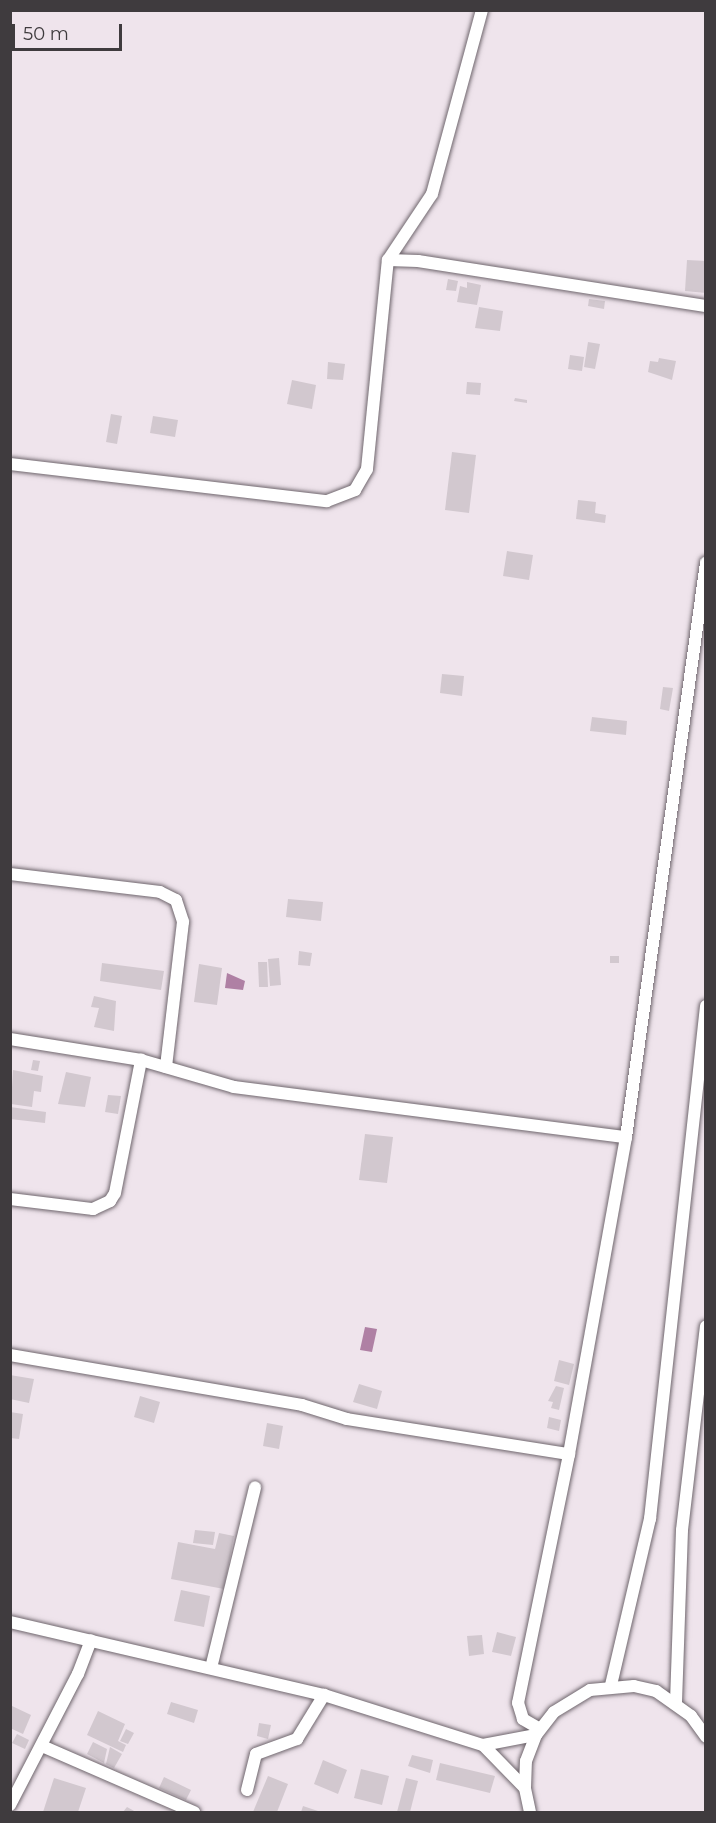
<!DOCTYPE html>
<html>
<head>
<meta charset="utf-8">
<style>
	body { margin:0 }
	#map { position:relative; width:716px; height:1823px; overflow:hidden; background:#efe4ec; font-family:Montserrat,sans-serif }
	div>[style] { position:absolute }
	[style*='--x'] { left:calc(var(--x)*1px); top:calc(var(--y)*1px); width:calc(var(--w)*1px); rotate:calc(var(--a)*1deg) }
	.water>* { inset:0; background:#af80a4 }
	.building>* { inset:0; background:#d2c8cf }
	.roads { filter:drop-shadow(0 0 2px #6f666d) drop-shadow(0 0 2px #6f666d) }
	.street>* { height:12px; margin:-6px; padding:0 6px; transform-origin:6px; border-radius:6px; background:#fff }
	span { translate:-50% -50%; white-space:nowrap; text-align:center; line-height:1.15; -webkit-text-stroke:4.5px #efe4ec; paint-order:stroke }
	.frame { position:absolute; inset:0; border:12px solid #3f3b3e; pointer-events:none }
	.scale { position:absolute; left:12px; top:24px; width:110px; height:27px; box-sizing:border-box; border:3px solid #3f3b3e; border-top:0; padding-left:8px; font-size:18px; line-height:21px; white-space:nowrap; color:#3f3b3e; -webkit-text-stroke:4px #efe4ec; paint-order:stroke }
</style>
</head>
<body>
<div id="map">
	<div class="water">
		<i style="clip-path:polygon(227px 973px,245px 981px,243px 990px,225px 988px)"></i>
		<i style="clip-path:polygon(365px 1327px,377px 1329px,372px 1352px,360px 1350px)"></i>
	</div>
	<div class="building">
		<i style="clip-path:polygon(687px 260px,706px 261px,706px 293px,685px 291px)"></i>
		<i style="clip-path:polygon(448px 279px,458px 281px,456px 291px,446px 290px)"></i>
		<i style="clip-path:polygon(467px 282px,481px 285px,477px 305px,457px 302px,460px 286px,467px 288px)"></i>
		<i style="clip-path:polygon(589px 299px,605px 301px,604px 309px,588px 306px)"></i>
		<i style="clip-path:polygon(479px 307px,503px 311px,500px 331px,475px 328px)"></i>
		<i style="clip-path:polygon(588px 342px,600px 344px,595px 369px,584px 367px)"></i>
		<i style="clip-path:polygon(570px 355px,584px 357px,582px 371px,568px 369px)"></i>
		<i style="clip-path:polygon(659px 358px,676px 361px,672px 380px,648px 372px,650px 361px,658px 362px)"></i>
		<i style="clip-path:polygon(328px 362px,345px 364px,343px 380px,327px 379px)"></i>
		<i style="clip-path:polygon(292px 380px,316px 385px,312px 409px,287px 404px)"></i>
		<i style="clip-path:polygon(467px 382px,481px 383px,480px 395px,466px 394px)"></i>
		<i style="clip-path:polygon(515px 398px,527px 400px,527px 403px,514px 401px)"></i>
		<i style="clip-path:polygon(111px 414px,122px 416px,117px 444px,106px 442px)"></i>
		<i style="clip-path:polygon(153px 416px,178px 420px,175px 437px,150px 433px)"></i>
		<i style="clip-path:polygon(452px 452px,476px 455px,469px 513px,445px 510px)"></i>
		<i style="clip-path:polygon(578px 500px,596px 502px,595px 513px,606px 515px,605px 523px,576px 519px)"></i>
		<i style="clip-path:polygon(507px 551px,533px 555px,529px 580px,503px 576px)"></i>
		<i style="clip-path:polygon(442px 674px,464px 676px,462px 696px,440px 693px)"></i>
		<i style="clip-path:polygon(663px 687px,673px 688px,669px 711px,660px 709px)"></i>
		<i style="clip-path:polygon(592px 717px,627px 721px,626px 735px,590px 731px)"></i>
		<i style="clip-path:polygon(288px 899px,323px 902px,321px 921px,286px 917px)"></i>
		<i style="clip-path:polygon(299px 951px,312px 953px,310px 966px,298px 965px)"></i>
		<i style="clip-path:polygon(610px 956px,619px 956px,619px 963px,610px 963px)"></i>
		<i style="clip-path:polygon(279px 958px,281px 985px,270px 986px,268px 959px)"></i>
		<i style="clip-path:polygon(258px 962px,267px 962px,268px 987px,259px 987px)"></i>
		<i style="clip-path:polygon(102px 963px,164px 971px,161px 990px,100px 981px)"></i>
		<i style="clip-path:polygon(199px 964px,222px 968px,217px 1005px,194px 1002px)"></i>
		<i style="clip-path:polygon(94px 996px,116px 1001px,114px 1031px,94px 1027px,99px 1008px,91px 1007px)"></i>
		<i style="clip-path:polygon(33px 1060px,40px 1061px,38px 1071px,31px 1070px)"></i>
		<i style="clip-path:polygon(13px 1070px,43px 1076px,41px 1092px,34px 1091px,32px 1107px,11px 1104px)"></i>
		<i style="clip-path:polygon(66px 1072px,91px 1077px,85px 1107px,58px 1104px)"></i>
		<i style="clip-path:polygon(108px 1095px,121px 1096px,118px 1114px,105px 1112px)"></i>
		<i style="clip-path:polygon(10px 1107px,46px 1112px,45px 1123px,10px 1119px)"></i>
		<i style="clip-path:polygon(365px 1134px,393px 1137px,387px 1183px,359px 1180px)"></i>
		<i style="clip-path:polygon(559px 1360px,574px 1364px,569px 1385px,554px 1381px)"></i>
		<i style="clip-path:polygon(10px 1375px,34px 1379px,29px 1403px,10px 1399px)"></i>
		<i style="clip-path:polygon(359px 1384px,382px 1391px,377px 1409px,353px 1402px)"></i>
		<i style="clip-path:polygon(556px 1386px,564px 1388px,559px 1410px,551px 1408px,553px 1402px,548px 1401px)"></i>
		<i style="clip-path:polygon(140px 1396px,160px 1402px,154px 1423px,134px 1417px)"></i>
		<i style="clip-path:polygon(10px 1412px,23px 1414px,19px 1439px,10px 1438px)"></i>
		<i style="clip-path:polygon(549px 1417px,561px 1420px,559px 1431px,547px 1428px)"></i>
		<i style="clip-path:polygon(267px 1423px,283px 1426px,279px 1449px,263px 1446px)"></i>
		<i style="clip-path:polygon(195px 1530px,215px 1532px,213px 1545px,193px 1543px)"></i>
		<i style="clip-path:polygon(219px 1533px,234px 1536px,224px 1589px,171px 1579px,178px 1542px,215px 1549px)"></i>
		<i style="clip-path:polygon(181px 1590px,210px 1596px,204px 1627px,174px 1621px)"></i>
		<i style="clip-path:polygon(497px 1632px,516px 1637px,511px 1656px,492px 1652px)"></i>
		<i style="clip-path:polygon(482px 1635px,484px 1654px,469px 1656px,467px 1636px)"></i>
		<i style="clip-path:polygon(171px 1702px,198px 1710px,194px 1723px,167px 1714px)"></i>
		<i style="clip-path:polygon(12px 1706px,31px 1715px,23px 1734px,10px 1728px)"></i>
		<i style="clip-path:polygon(98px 1711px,125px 1724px,118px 1741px,126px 1745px,123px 1752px,87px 1735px)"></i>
		<i style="clip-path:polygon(259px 1723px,271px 1725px,268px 1739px,257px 1736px)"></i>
		<i style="clip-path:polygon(126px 1729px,134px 1733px,128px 1744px,120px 1741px)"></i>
		<i style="clip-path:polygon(17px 1734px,29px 1740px,25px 1749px,12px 1743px)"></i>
		<i style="clip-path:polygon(93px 1742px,107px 1749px,104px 1763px,87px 1754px)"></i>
		<i style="clip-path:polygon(110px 1747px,122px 1754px,114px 1768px,106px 1764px)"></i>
		<i style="clip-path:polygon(412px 1755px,433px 1760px,430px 1773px,408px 1766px)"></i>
		<i style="clip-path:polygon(323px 1760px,347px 1770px,338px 1794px,314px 1784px)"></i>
		<i style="clip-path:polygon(440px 1763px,495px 1776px,490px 1793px,436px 1780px)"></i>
		<i style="clip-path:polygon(361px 1769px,389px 1776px,382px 1805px,354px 1798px)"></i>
		<i style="clip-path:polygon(268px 1776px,288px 1784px,277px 1812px,253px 1812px)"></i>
		<i style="clip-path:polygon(164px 1777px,191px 1790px,186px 1800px,159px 1788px)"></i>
		<i style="clip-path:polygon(54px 1778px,86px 1788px,78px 1812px,43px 1812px)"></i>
		<i style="clip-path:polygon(406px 1778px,418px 1781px,410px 1812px,397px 1812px)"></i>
		<i style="clip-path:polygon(303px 1806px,321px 1812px,301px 1812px)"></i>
		<i style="clip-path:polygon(127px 1807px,136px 1812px,123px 1812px)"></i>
	</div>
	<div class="roads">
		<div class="street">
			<i style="--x:388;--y:260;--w:30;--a:2"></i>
			<i style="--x:418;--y:261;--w:291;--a:8.9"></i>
			<i style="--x:10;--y:464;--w:319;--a:6.7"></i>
			<i style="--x:327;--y:501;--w:30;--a:-21"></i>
			<i style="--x:355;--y:490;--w:24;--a:-60"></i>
			<i style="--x:367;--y:469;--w:210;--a:-84.3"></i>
			<i style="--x:388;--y:260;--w:79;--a:-56.3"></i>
			<i style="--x:432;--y:194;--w:191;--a:-74.8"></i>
			<i style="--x:10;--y:874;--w:151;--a:6.8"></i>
			<i style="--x:160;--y:892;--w:18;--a:27"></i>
			<i style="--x:176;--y:900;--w:23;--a:72"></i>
			<i style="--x:183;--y:922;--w:146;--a:96.7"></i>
			<i style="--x:10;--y:1039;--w:133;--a:9.1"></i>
			<i style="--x:141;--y:1060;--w:97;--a:16.2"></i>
			<i style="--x:234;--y:1087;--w:395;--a:7.3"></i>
			<i style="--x:10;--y:1199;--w:84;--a:6.9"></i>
			<i style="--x:93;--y:1209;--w:19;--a:-25"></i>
			<i style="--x:110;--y:1201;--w:9;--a:-58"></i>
			<i style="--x:115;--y:1193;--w:136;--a:-78.9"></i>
			<i style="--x:10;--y:1355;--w:296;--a:9.7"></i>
			<i style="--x:302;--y:1405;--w:47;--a:17.3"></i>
			<i style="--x:347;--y:1419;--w:225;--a:9"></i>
			<i style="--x:10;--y:1622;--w:322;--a:13.1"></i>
			<i style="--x:324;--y:1695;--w:167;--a:17.5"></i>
			<i style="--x:483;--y:1745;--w:60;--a:45.7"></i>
			<i style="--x:211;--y:1668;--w:186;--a:-76.3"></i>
			<i style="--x:611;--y:1685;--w:171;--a:-76.8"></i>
			<i style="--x:650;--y:1519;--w:516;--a:-83.77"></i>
			<i style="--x:676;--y:1702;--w:172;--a:-88"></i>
			<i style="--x:682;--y:1530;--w:205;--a:-83.3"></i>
			<i style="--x:540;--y:1729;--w:20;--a:-150"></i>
			<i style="--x:523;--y:1719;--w:17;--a:-107"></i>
			<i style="--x:518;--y:1703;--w:254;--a:-78.4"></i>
			<i style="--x:569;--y:1454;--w:322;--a:-79.8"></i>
			<i style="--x:626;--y:1137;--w:580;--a:-82.07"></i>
			<i style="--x:483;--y:1745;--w:54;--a:-10.7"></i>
			<i style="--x:42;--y:1746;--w:166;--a:23.5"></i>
			<i style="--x:247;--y:1790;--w:37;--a:-76"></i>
			<i style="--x:256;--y:1754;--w:44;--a:-20.1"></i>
			<i style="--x:297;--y:1739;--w:52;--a:-58.5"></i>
			<i style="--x:10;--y:1805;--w:148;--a:-62.6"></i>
			<i style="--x:78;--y:1674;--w:36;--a:-69"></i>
			<i style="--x:530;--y:1812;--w:25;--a:-102"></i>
			<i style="--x:525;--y:1788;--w:27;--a:-88"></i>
			<i style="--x:526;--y:1761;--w:28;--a:-69"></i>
			<i style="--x:536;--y:1735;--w:29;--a:-52"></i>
			<i style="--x:554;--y:1712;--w:42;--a:-31.4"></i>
			<i style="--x:590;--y:1690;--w:44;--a:-5.2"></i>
			<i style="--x:634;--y:1686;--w:23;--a:13"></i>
			<i style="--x:656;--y:1691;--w:43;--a:35.5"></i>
			<i style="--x:691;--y:1716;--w:26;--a:54"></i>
		</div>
	</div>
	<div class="frame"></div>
	<div class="scale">50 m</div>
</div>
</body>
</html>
